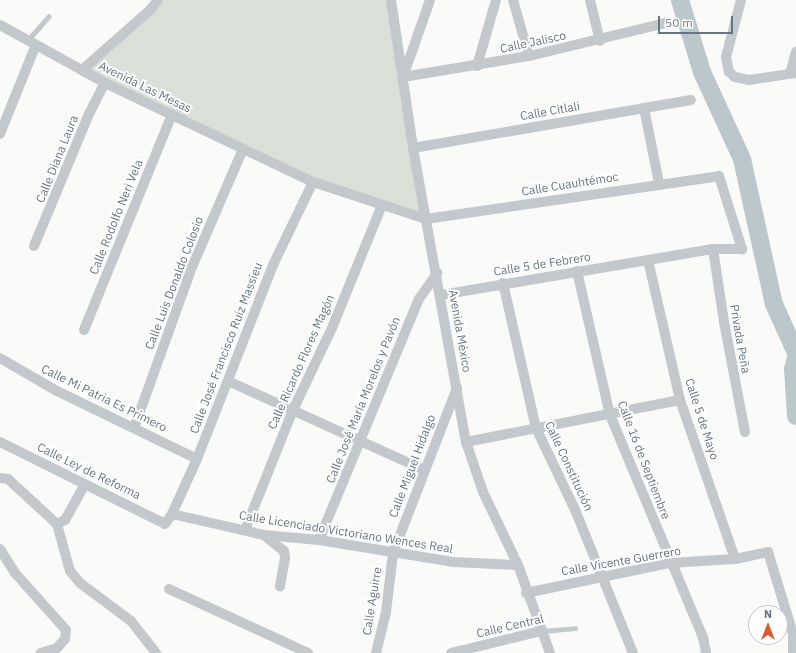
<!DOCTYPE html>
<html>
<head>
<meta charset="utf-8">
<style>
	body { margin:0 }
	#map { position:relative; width:796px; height:653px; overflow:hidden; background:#fafaf8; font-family:"IBM Plex Sans",sans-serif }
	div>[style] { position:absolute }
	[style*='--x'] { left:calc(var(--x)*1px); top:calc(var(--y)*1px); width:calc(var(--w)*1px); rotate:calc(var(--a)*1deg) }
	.green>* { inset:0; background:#dadfd7 }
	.river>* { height:18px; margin:-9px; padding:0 9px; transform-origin:9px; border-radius:9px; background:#bbc7cb }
	.service>* { height:5px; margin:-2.5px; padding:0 2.5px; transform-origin:2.5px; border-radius:2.5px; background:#c3c8cc }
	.minor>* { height:10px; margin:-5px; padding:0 5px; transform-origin:5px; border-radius:5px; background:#c3c8cc }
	span { translate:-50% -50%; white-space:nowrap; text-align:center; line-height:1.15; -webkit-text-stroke:4px #fff; paint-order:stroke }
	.street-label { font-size:12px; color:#657683 }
	.north { position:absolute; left:748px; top:605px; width:40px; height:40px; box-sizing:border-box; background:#fff; border:1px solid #c1c8cd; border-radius:50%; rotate:0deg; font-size:11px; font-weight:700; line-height:16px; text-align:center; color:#657683 }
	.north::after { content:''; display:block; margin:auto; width:14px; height:18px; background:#e4572e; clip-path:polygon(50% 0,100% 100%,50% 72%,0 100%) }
	.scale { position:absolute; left:658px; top:16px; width:75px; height:18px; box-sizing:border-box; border:2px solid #657683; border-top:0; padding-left:5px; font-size:12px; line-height:14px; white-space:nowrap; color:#657683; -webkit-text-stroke:3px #fff; paint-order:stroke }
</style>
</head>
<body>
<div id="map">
	<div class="green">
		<i style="clip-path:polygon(158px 0,391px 0,426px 219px,313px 182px,82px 70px)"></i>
	</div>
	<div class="river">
		<i style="--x:680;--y:0;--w:75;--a:73"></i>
		<i style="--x:702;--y:72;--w:96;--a:65.3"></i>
		<i style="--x:742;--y:159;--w:148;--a:77.6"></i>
		<i style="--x:774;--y:304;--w:54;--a:65.8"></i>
		<i style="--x:796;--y:358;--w:11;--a:105"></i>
		<i style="--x:793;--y:369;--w:47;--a:86.3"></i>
	</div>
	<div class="service">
		<i style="--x:27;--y:41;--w:33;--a:-49"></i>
		<i style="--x:542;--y:631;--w:33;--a:-5"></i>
	</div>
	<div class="minor">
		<i style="--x:391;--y:0;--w:150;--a:81.5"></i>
		<i style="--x:413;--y:148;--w:299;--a:79.8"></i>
		<i style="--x:466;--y:442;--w:53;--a:71.2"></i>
		<i style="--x:483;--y:492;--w:81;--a:64.4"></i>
		<i style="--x:518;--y:565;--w:94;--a:70"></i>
		<i style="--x:430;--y:0;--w:82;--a:109.3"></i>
		<i style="--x:403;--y:77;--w:128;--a:-9.5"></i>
		<i style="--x:529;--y:56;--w:140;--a:-13.6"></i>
		<i style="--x:513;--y:0;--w:58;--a:74.1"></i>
		<i style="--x:590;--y:0;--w:42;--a:76.3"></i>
		<i style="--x:741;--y:0;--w:59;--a:104.7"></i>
		<i style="--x:726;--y:57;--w:15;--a:79"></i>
		<i style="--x:729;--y:72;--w:8;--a:40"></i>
		<i style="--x:735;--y:77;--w:14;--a:12"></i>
		<i style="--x:749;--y:80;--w:48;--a:-8.5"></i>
		<i style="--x:0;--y:25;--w:120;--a:28.9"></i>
		<i style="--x:105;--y:83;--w:230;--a:25.5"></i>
		<i style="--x:313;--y:182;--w:119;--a:18.1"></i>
		<i style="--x:426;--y:219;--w:296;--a:-8.3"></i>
		<i style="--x:719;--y:176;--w:77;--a:72.5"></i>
		<i style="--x:742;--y:249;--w:29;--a:180"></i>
		<i style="--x:713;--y:249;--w:277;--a:170.4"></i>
		<i style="--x:477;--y:66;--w:69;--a:-73.9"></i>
		<i style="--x:82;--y:70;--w:91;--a:-41.4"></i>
		<i style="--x:150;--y:10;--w:13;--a:-51"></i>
		<i style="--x:790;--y:74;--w:23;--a:-75"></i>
		<i style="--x:644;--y:108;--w:76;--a:78.7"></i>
		<i style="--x:0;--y:134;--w:94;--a:-68.1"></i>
		<i style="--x:413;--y:148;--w:282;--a:-9.8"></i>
		<i style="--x:34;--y:246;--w:143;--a:-67.4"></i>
		<i style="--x:89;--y:114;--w:35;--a:-63"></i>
		<i style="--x:713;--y:249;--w:74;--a:81.4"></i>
		<i style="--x:724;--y:322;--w:112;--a:79.2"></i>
		<i style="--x:648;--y:260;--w:144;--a:77.1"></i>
		<i style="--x:680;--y:400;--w:168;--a:70.9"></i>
		<i style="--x:577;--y:271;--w:148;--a:77.1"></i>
		<i style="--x:610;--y:415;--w:241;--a:67.3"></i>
		<i style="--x:703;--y:637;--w:16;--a:79"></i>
		<i style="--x:503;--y:283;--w:149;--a:77.2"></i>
		<i style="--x:536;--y:428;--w:93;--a:64.5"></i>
		<i style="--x:576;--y:512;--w:152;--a:68"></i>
		<i style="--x:84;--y:330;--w:233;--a:-67.8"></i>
		<i style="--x:0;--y:358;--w:64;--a:30.2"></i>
		<i style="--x:55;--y:390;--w:158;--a:25.9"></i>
		<i style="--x:228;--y:381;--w:215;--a:24.4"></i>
		<i style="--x:134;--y:428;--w:171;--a:-70.2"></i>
		<i style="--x:192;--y:267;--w:129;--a:-66.6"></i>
		<i style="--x:0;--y:442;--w:184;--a:26.4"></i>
		<i style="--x:165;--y:524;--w:12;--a:-55"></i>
		<i style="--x:172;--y:514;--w:60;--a:-65.6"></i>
		<i style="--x:197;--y:459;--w:208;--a:-68.6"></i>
		<i style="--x:273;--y:265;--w:92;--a:-64.3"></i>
		<i style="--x:466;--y:442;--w:218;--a:-11.1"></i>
		<i style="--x:0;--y:478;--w:8;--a:7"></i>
		<i style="--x:8;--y:479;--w:67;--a:42.6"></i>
		<i style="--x:57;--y:524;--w:9;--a:-27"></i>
		<i style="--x:65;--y:520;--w:41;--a:-60.9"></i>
		<i style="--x:172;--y:514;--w:94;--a:12.9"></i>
		<i style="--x:264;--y:535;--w:55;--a:5.2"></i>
		<i style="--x:319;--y:540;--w:137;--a:9.3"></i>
		<i style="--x:454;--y:562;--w:64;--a:2.7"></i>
		<i style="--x:57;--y:524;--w:49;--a:74.5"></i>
		<i style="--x:70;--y:571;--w:16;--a:50"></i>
		<i style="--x:80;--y:583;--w:64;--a:36.7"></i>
		<i style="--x:131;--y:621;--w:41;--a:52"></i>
		<i style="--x:245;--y:530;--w:129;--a:-68.2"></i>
		<i style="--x:293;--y:410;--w:91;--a:-64.6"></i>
		<i style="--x:332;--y:328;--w:133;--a:-67.9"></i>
		<i style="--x:264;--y:535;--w:26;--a:39"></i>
		<i style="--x:284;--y:551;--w:7;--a:82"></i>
		<i style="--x:285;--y:558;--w:29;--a:100"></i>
		<i style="--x:319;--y:540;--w:261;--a:-67.5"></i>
		<i style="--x:419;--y:299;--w:32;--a:-55"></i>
		<i style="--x:0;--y:549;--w:28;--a:58"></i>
		<i style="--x:15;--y:573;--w:76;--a:48.2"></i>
		<i style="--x:66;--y:630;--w:9;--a:96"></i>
		<i style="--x:65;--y:639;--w:12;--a:132"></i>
		<i style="--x:57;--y:648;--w:17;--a:163"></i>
		<i style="--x:169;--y:589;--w:153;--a:24.7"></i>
		<i style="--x:526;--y:593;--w:147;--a:-11.8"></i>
		<i style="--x:670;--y:563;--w:65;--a:-3.5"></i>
		<i style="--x:735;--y:559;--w:34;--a:-12"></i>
		<i style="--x:768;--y:552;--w:86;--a:73"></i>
		<i style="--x:793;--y:634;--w:19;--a:90"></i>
		<i style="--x:376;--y:653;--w:42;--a:-76.3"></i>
		<i style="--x:386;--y:612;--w:59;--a:-83.2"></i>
		<i style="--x:393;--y:553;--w:177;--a:-68.8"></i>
		<i style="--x:451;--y:653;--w:93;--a:-13.7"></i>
	</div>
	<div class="street-label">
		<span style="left:533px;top:42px;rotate:-12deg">Calle Jalisco</span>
		<span style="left:145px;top:87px;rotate:26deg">Avenida Las Mesas</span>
		<span style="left:550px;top:111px;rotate:-10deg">Calle Citlali</span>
		<span style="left:57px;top:159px;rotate:-68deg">Calle Diana Laura</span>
		<span style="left:570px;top:184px;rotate:-9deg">Calle Cuauhtémoc</span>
		<span style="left:116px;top:217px;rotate:-68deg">Calle Rodolfo Neri Vela</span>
		<span style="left:542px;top:264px;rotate:-9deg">Calle 5 de Febrero</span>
		<span style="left:174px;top:283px;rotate:-69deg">Calle Luis Donaldo Colosio</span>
		<span style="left:460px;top:331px;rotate:80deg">Avenida México</span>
		<span style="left:740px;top:339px;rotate:80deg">Privada Peña</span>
		<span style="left:226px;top:348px;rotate:-69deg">Calle José Francisco Ruiz Massieu</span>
		<span style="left:301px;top:362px;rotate:-66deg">Calle Ricardo Flores Magón</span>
		<span style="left:104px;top:398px;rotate:26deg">Calle Mi Patria Es Primero</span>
		<span style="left:363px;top:400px;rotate:-68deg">Calle José María Morelos y Pavón</span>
		<span style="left:702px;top:419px;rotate:72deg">Calle 5 de Mayo</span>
		<span style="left:644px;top:460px;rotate:69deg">Calle 16 de Septiembre</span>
		<span style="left:412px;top:466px;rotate:-69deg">Calle Miguel Hidalgo</span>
		<span style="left:569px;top:466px;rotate:65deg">Calle Constitución</span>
		<span style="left:89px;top:471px;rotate:26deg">Calle Ley de Reforma</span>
		<span style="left:346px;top:532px;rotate:9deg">Calle Licenciado Victoriano Wences Real</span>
		<span style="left:621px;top:561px;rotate:-10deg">Calle Vicente Guerrero</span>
		<span style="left:372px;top:601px;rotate:-81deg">Calle Aguirre</span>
		<span style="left:510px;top:626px;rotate:-13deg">Calle Central</span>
	</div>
	<div class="north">N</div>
	<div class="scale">50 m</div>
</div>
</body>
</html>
